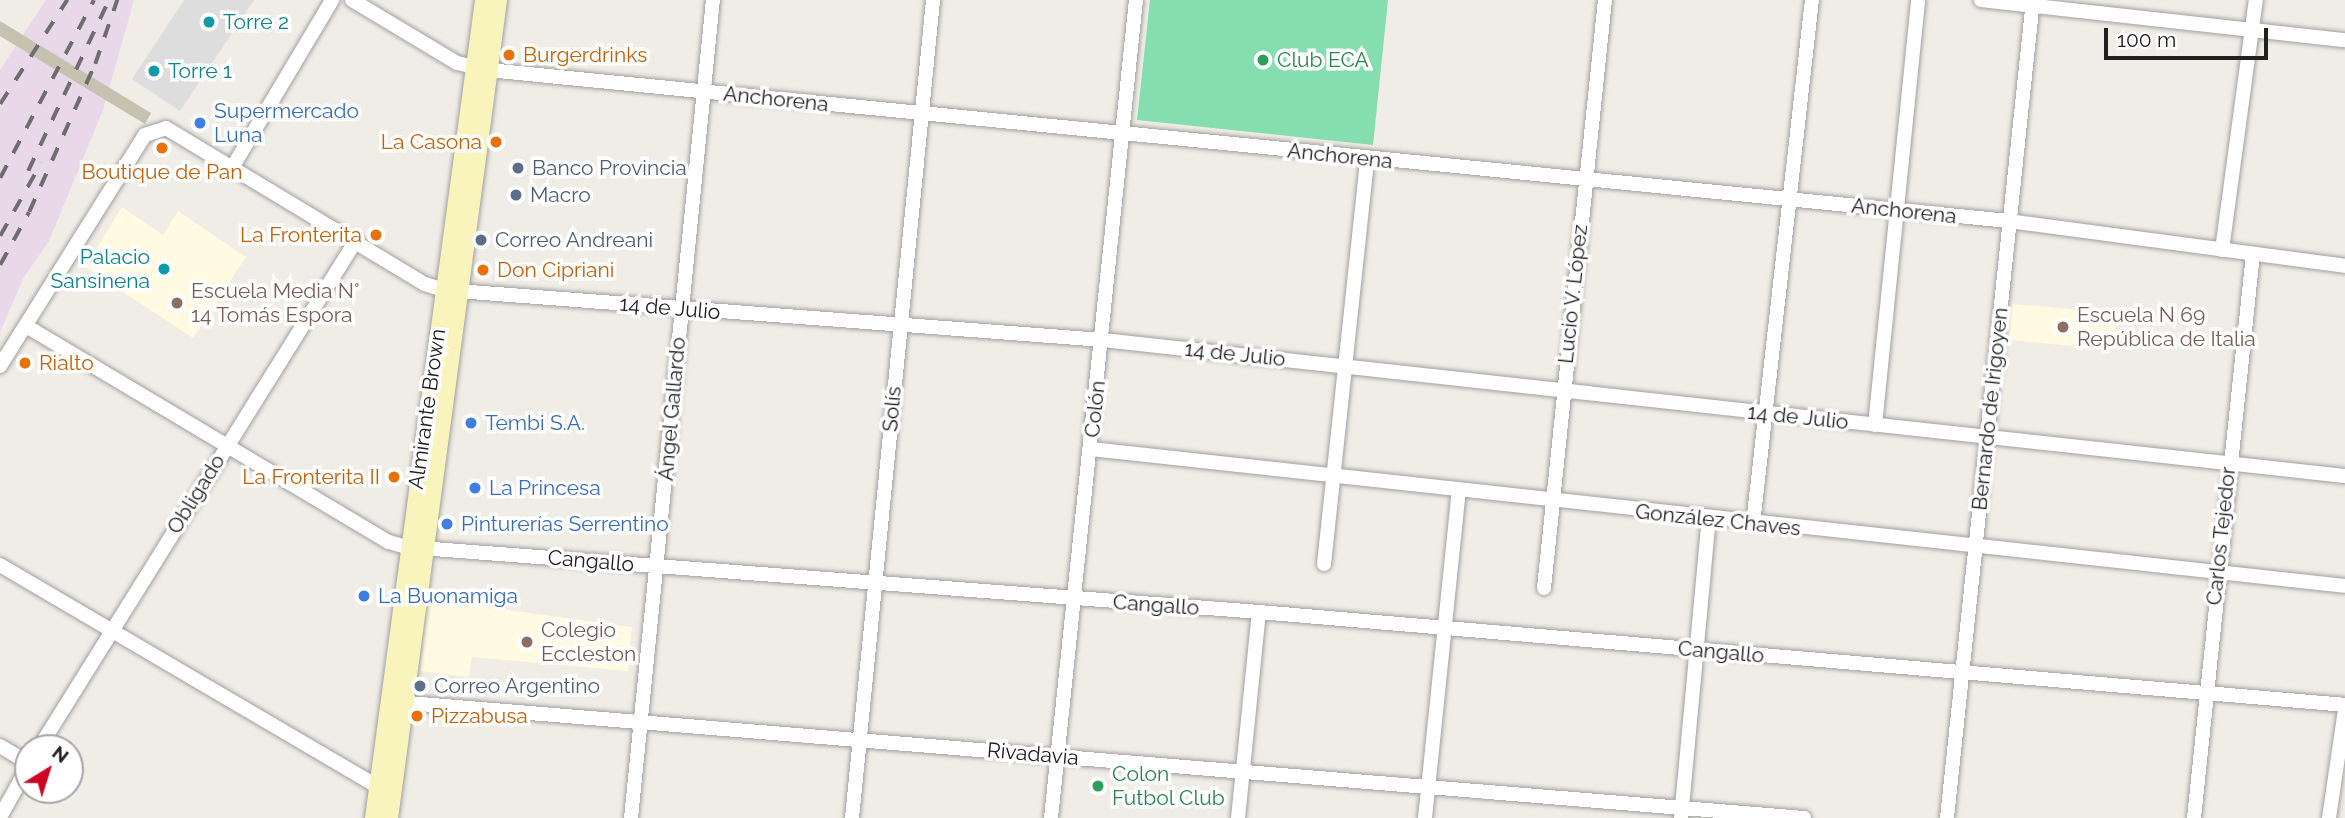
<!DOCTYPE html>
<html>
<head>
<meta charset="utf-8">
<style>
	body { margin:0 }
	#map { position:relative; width:2345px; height:818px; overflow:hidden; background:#f0ece6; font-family:Raleway,sans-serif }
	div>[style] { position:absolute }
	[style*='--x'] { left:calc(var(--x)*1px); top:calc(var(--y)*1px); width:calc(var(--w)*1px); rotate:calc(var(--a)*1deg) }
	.residential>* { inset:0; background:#dedddd }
	.industrial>* { inset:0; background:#e9d8e9 }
	.education>* { inset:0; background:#fffae1 }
	.construction>* { inset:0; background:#c5c2b2 }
	.pitch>* { inset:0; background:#85deaf }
	.roads { filter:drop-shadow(0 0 2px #a1a1a1) drop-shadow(0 0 2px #a1a1a1) }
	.street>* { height:14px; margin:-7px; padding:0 7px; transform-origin:7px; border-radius:7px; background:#fff }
	.secondary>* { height:19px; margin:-9.5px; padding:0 9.5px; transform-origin:9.5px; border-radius:9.5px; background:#f9f3bc }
	.rail>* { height:3.5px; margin-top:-1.75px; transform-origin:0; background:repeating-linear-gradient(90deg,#6e6e6e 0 14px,transparent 0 28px) }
	.dots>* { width:19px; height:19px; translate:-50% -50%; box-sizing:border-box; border:4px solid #fff; border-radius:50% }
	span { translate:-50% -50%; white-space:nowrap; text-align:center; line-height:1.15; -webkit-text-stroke:7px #fff; paint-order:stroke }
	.culture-label { font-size:21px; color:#0d838f }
	.left { translate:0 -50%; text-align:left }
	.right { translate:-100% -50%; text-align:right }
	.food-label { font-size:21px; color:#c56008 }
	.leisure-label { font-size:21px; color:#27864d }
	.street-label { font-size:21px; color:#202020 }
	.shop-label { font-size:21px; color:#366cbe }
	.service-label { font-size:21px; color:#4e5e75 }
	.education-label { font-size:21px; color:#785e54 }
	.north { position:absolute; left:14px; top:734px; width:70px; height:70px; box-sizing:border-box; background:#fff; border:2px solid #a6a6a6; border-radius:50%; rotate:38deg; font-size:19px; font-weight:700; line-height:28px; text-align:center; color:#202020 }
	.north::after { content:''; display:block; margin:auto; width:24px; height:32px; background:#ce0221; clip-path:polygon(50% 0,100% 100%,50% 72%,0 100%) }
	.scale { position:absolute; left:2104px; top:28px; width:164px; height:32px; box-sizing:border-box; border:4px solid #202020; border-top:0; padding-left:9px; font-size:21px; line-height:24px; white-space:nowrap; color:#202020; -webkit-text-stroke:5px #fff; paint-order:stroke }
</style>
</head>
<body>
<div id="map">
	<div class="residential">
		<i style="clip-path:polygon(184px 0,254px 0,180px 111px,132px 79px)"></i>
	</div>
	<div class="industrial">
		<i style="clip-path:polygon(46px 0,134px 0,103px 110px,49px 241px,24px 277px,0 332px,0 70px)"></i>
	</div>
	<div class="education">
		<i style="clip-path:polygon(122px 207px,163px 235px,178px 211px,246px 257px,193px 338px,85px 267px)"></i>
		<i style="clip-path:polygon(2012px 304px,2116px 313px,2113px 350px,2009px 340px)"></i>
		<i style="clip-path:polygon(427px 599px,632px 627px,628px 671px,472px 657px,469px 677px,420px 671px)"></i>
	</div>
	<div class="construction">
		<i style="clip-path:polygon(0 21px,151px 113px,145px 124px,0 36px)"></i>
	</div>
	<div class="pitch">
		<i style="clip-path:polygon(1150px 0,1388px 0,1373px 145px,1137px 120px)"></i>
	</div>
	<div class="roads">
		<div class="street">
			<i style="--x:352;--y:0;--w:122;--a:31"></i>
			<i style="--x:457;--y:63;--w:32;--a:13"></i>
			<i style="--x:488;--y:70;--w:1528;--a:5.67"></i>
			<i style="--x:2009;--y:221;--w:339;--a:7.6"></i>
			<i style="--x:1981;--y:0;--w:366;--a:6.3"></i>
			<i style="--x:232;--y:168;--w:196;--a:-59.2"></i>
			<i style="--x:2222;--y:250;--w:252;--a:-82.3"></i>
			<i style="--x:26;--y:326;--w:422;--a:30.8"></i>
			<i style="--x:389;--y:542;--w:19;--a:16"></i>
			<i style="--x:407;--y:547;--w:854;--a:4.36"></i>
			<i style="--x:1259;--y:612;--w:1090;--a:4.89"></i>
			<i style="--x:0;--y:366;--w:273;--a:-57.9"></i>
			<i style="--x:145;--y:135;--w:22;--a:-18"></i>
			<i style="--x:166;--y:128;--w:302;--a:31.1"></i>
			<i style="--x:425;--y:284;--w:20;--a:18"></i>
			<i style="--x:444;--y:290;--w:661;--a:4.34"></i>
			<i style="--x:1103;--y:340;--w:1249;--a:6.25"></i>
			<i style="--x:1875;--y:425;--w:427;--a:-84.2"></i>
			<i style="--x:1091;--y:449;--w:1261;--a:6.23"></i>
			<i style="--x:1753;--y:524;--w:527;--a:-83.58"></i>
			<i style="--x:1324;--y:564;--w:407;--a:-83.9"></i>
			<i style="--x:0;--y:565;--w:437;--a:30.4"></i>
			<i style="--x:1544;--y:588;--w:591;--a:-84.08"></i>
			<i style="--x:396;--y:702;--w:1413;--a:4.71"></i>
			<i style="--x:0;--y:746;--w:33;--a:31"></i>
			<i style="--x:39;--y:748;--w:597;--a:-58.01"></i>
			<i style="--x:0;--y:817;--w:57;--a:-60.8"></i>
			<i style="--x:631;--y:818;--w:822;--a:-84.28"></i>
			<i style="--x:852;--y:818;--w:822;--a:-84.34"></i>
			<i style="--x:1051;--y:818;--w:822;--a:-84.07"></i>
			<i style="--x:1238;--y:818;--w:207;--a:-84.2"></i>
			<i style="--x:1425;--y:818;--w:329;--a:-84.1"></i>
			<i style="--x:1681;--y:818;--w:300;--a:-84.7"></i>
			<i style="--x:1947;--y:818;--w:823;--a:-84"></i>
			<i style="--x:2194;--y:818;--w:567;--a:-84.03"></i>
			<i style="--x:2329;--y:818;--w:110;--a:-81.6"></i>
		</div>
		<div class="secondary">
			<i style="--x:374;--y:818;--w:825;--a:-82.34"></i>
			<i style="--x:388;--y:818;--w:825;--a:-82.41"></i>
		</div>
	</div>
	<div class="rail">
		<i style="--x:0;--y:104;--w:124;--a:-57.2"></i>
		<i style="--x:28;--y:171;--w:183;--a:-64.7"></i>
		<i style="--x:0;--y:178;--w:201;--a:-62.2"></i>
		<i style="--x:0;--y:236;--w:84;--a:-60.7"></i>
		<i style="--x:0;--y:265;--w:60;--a:-61.3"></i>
		<i style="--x:29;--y:212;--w:162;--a:-66"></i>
		<i style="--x:95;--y:64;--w:68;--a:-71"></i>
	</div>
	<div class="dots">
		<i style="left:209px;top:22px;background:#0f9aa8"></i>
		<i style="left:509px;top:55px;background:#e8710a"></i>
		<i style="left:1263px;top:60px;background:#2e9e5b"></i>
		<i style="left:154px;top:71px;background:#0f9aa8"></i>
		<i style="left:200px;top:123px;background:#3f7fe0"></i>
		<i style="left:496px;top:142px;background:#e8710a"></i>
		<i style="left:162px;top:148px;background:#e8710a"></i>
		<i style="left:518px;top:168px;background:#5c6f8a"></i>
		<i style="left:516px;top:195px;background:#5c6f8a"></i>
		<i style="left:376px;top:235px;background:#e8710a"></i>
		<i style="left:481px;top:240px;background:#5c6f8a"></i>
		<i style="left:164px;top:269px;background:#0f9aa8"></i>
		<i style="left:483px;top:270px;background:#e8710a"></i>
		<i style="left:177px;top:303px;background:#8d6e63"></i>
		<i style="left:2063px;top:327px;background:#8d6e63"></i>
		<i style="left:25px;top:363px;background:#e8710a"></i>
		<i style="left:471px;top:423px;background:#3f7fe0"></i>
		<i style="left:394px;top:477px;background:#e8710a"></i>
		<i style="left:475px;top:488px;background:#3f7fe0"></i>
		<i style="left:447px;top:524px;background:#3f7fe0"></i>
		<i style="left:364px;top:596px;background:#3f7fe0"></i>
		<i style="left:527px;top:642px;background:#8d6e63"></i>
		<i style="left:420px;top:686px;background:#5c6f8a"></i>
		<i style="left:417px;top:716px;background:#e8710a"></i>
		<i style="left:1098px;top:786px;background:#2e9e5b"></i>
	</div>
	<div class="culture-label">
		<span class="left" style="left:223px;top:22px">Torre 2</span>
		<span class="left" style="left:168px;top:71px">Torre 1</span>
		<span class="right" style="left:150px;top:269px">Palacio<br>Sansinena</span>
	</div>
	<div class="food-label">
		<span class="left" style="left:523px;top:55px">Burgerdrinks</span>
		<span class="right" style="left:482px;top:142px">La Casona</span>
		<span style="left:162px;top:172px">Boutique de Pan</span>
		<span class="right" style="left:362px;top:235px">La Fronterita</span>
		<span class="left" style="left:497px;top:270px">Don Cipriani</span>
		<span class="left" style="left:39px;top:363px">Rialto</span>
		<span class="right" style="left:380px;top:477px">La Fronterita II</span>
		<span class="left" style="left:431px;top:716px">Pizzabusa</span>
	</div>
	<div class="leisure-label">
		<span class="left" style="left:1277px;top:60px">Club ECA</span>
		<span class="left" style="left:1112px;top:786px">Colon<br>Futbol Club</span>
	</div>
	<div class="street-label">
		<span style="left:776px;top:99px;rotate:6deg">Anchorena</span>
		<span style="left:1340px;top:156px;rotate:6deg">Anchorena</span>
		<span style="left:1904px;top:211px;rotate:6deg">Anchorena</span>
		<span style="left:1573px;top:294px;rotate:-84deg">Lucio V. López</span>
		<span style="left:670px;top:308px;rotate:5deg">14 de Julio</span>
		<span style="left:1235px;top:354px;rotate:6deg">14 de Julio</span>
		<span style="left:427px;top:409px;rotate:-82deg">Almirante Brown</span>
		<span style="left:672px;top:409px;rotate:-85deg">Ángel Gallardo</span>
		<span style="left:892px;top:409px;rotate:-85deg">Solís</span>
		<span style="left:1095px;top:409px;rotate:-84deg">Colón</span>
		<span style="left:1990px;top:409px;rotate:-84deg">Bernardo de Irigoyen</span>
		<span style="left:1798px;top:417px;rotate:6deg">14 de Julio</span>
		<span style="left:196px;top:494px;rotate:-58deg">Obligado</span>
		<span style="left:1718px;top:520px;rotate:6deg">González Chaves</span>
		<span style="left:2221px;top:536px;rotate:-84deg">Carlos Tejedor</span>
		<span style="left:591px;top:561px;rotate:5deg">Cangallo</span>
		<span style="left:1156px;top:605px;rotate:4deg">Cangallo</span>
		<span style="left:1721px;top:652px;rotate:5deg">Cangallo</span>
		<span style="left:1033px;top:754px;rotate:5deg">Rivadavia</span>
	</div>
	<div class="shop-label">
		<span class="left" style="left:214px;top:123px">Supermercado<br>Luna</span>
		<span class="left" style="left:485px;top:423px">Tembi S.A.</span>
		<span class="left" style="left:489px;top:488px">La Princesa</span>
		<span class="left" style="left:461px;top:524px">Pinturerías Serrentino</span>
		<span class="left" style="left:378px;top:596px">La Buonamiga</span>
	</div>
	<div class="service-label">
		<span class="left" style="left:532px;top:168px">Banco Provincia</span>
		<span class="left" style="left:530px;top:195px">Macro</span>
		<span class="left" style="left:495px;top:240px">Correo Andreani</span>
		<span class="left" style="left:434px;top:686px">Correo Argentino</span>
	</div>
	<div class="education-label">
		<span class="left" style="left:191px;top:303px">Escuela Media N°<br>14 Tomás Espora</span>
		<span class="left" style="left:2077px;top:327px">Escuela N 69<br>República de Italia</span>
		<span class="left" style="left:541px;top:642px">Colegio<br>Eccleston</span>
	</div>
	<div class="north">N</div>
	<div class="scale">100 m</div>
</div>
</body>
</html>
